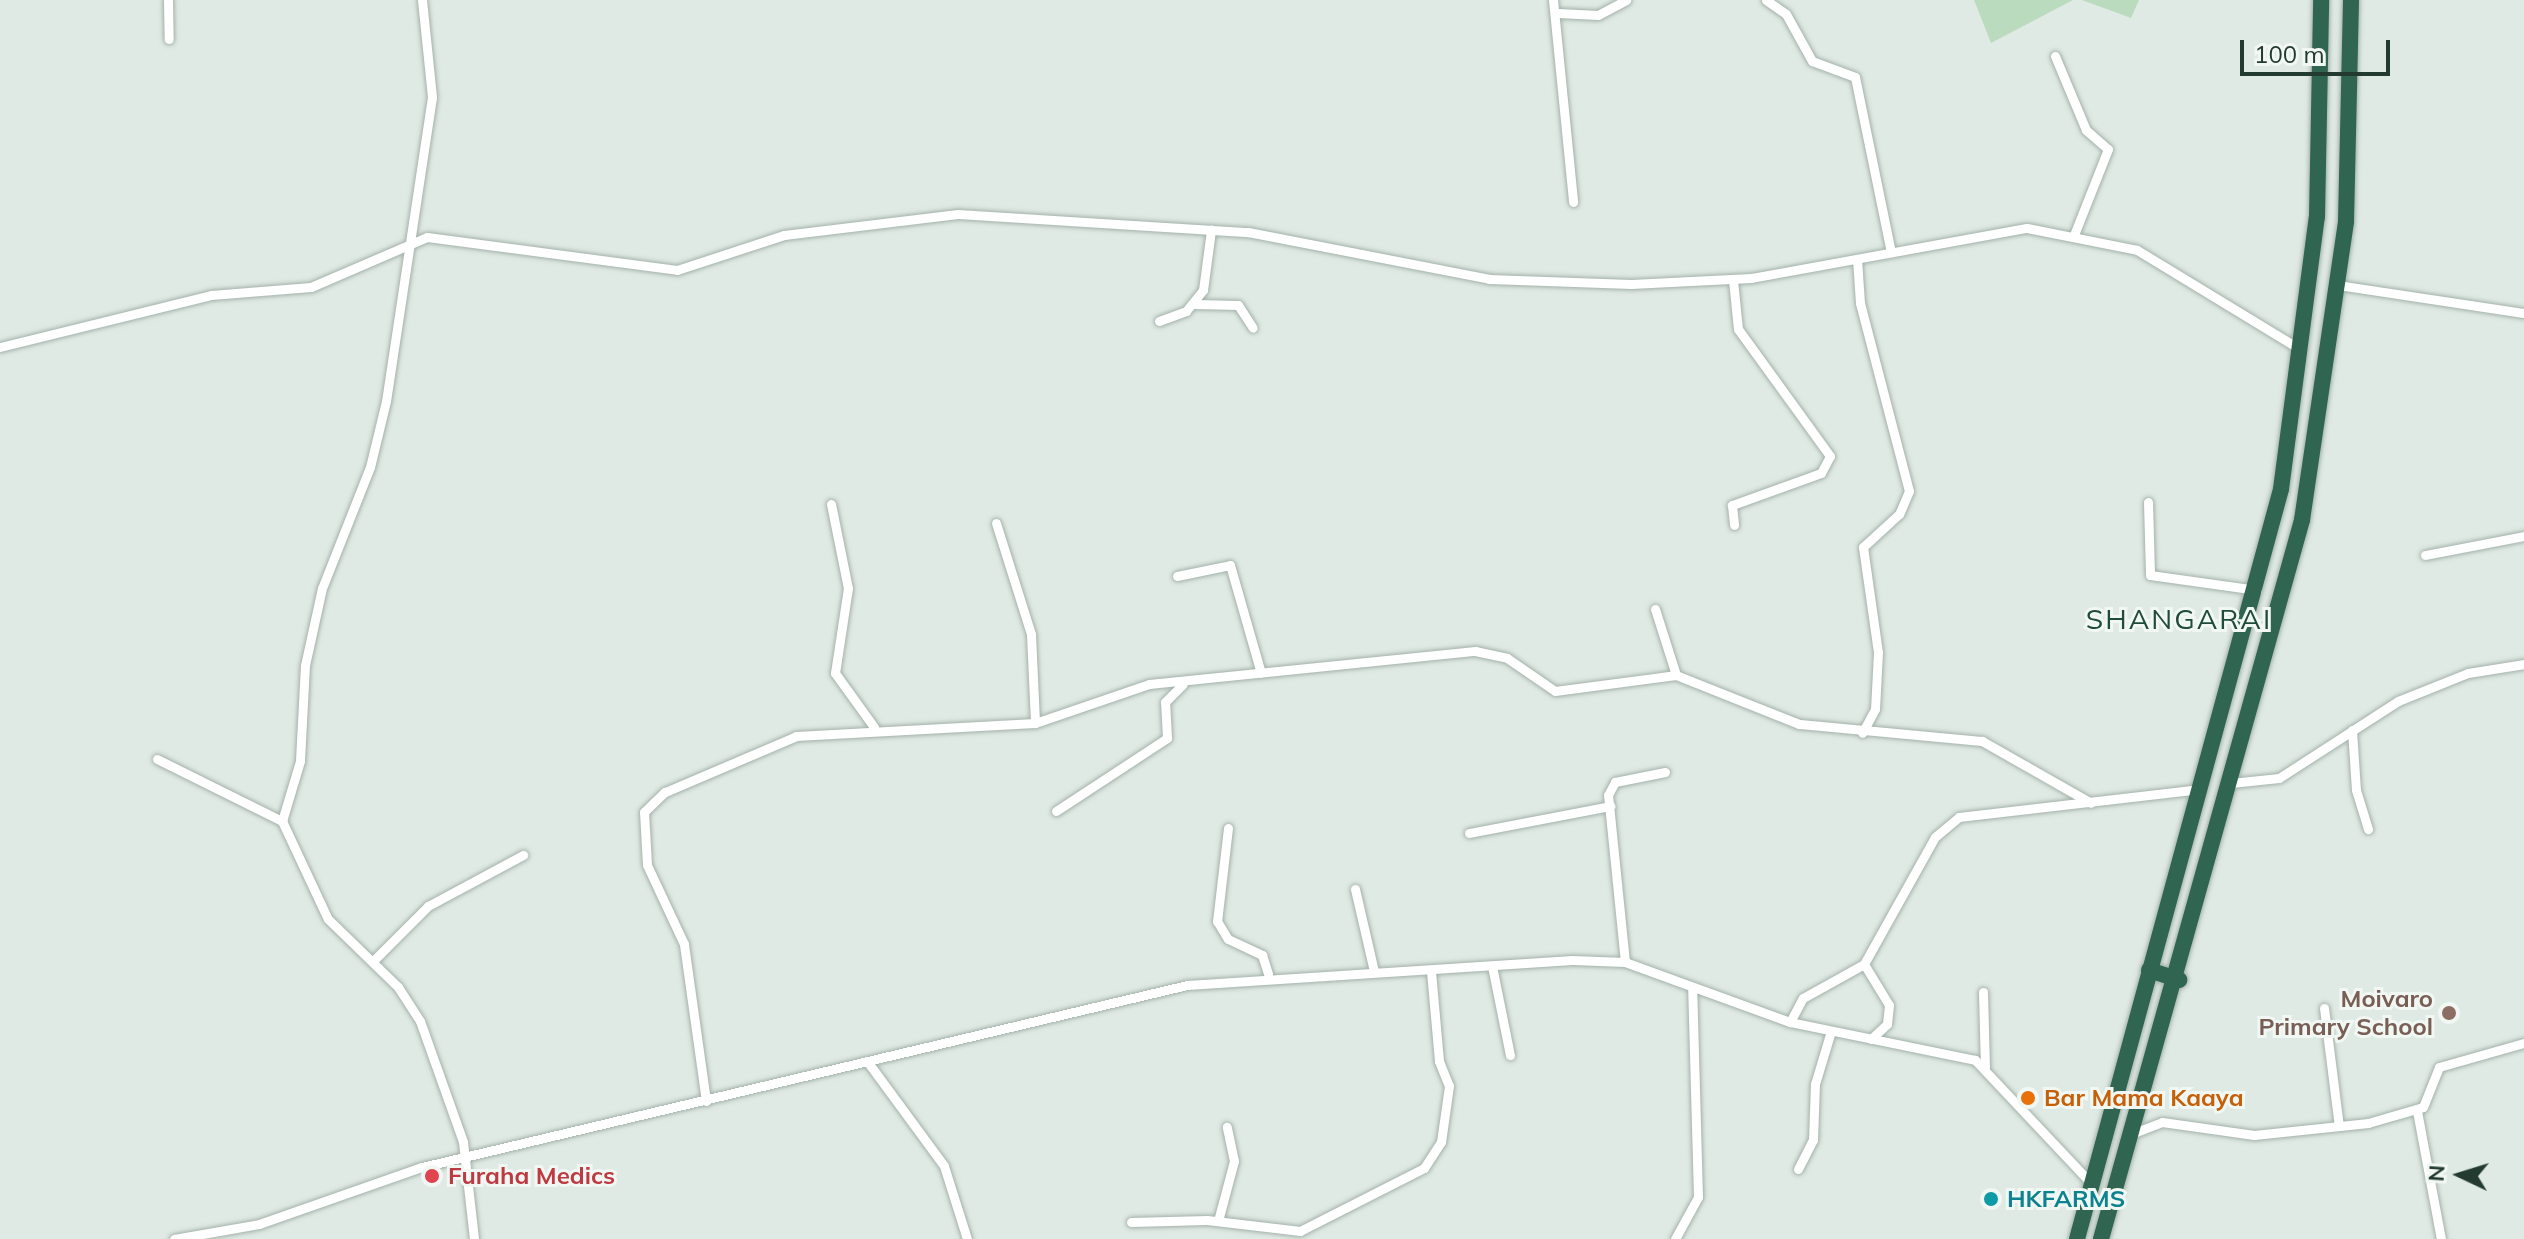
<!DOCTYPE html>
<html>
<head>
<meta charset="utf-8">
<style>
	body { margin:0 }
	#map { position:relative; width:2524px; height:1239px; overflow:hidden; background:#e0eae4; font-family:Mulish,sans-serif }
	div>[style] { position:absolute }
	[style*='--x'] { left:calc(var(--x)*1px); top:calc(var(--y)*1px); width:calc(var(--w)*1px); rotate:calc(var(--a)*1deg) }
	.green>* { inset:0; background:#badbbe }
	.roads { filter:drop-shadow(0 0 2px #a3b2aa) drop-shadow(0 0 2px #a3b2aa) }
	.street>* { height:9px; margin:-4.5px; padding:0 4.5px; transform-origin:4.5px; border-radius:4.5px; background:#fff }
	.highway>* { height:16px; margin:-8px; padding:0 8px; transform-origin:8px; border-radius:8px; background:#2f6551 }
	.dots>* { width:22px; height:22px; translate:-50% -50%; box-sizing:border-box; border:4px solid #f1f7f3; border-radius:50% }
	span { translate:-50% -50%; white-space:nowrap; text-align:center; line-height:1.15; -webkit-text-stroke:6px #f1f7f3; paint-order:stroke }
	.education-label { font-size:24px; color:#785e54; font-weight:700 }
	.right { translate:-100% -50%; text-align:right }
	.food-label { font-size:24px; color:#c56008; font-weight:700 }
	.left { translate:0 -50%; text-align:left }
	.health-label { font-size:24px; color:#be3a42; font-weight:700 }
	.culture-label { font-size:24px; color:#0d838f; font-weight:700 }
	.quarter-label { font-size:28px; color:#1f4b39; letter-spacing:2px }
	.north { position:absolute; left:2420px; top:1135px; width:80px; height:80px; -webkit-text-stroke:6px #f1f7f3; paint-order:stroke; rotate:274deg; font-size:22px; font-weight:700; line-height:32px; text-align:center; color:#223a30 }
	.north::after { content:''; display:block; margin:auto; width:28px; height:36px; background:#223a30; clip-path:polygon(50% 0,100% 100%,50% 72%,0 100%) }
	.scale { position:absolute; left:2240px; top:40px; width:150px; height:36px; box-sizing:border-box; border:4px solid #223a30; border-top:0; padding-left:10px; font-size:24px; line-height:28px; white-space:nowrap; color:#223a30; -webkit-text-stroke:6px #f1f7f3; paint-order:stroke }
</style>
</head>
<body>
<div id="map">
	<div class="green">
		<i style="clip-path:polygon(1974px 0,2073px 0,1991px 43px)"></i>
		<i style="clip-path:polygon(2082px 0,2139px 0,2131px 18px)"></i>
	</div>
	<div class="roads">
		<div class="street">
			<i style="--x:168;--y:0;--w:39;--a:89"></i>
			<i style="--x:422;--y:0;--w:98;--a:84.1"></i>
			<i style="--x:432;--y:97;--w:307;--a:98.6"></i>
			<i style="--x:386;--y:401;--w:68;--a:103.6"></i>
			<i style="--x:370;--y:467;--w:130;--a:111.6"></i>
			<i style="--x:322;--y:588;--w:79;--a:102.4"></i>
			<i style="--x:305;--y:665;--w:96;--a:93"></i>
			<i style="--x:300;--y:761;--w:63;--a:106.7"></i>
			<i style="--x:282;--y:821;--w:108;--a:64.9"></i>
			<i style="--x:328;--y:919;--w:98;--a:44.2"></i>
			<i style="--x:398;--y:987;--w:40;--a:57.1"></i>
			<i style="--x:420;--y:1021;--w:128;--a:70.4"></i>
			<i style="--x:463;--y:1142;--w:98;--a:83.5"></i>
			<i style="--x:1553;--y:0;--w:203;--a:84.3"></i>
			<i style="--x:1766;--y:0;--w:24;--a:35"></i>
			<i style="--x:1786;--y:14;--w:54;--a:61"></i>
			<i style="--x:1812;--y:61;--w:46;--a:20.4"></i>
			<i style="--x:1855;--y:77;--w:179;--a:78.4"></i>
			<i style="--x:1558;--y:13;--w:40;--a:2.9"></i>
			<i style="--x:1598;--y:15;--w:32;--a:-28"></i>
			<i style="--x:2055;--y:56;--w:80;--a:67.3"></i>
			<i style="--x:2086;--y:130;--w:29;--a:41"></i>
			<i style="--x:2108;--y:149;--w:92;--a:111.6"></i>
			<i style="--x:1857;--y:259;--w:44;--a:86.1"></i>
			<i style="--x:1860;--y:303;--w:194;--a:75.4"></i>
			<i style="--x:1909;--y:491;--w:25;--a:113"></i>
			<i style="--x:1899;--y:514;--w:49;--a:137.5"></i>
			<i style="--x:1863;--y:547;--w:106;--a:81.9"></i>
			<i style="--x:1878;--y:652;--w:57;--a:93"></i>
			<i style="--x:1875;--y:709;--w:27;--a:118"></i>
			<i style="--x:1733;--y:280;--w:49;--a:84.2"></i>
			<i style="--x:1738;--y:329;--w:157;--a:54.1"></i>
			<i style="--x:1830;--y:456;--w:19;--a:118"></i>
			<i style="--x:1821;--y:473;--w:95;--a:160.2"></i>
			<i style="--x:1732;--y:505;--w:20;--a:84"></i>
			<i style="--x:2338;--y:285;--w:188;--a:8.6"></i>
			<i style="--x:1195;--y:304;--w:43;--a:1.3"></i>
			<i style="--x:1238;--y:305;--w:27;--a:57"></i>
			<i style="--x:1159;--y:321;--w:29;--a:-20"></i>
			<i style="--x:1186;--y:311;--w:27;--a:-51"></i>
			<i style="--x:1203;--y:290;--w:61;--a:-82.4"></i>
			<i style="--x:0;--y:347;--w:217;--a:-13.8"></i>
			<i style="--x:211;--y:295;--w:100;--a:-4.6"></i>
			<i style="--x:311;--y:287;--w:126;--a:-23.3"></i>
			<i style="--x:427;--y:237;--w:252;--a:7.5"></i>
			<i style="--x:677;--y:270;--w:113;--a:-18.1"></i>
			<i style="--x:784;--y:235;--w:175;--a:-6.9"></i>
			<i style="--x:958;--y:214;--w:291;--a:3.6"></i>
			<i style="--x:1248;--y:232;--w:246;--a:11"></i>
			<i style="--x:1489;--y:279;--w:142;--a:2"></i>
			<i style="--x:1631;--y:284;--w:120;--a:-2.9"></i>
			<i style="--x:1751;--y:278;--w:280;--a:-10.3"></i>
			<i style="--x:2027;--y:228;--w:112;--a:11.3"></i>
			<i style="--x:2137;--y:250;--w:191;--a:31.3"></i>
			<i style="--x:2148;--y:502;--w:73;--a:88.4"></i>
			<i style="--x:2150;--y:575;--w:108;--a:8"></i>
			<i style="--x:831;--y:504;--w:86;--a:78.6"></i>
			<i style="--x:848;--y:588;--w:86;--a:98.7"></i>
			<i style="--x:835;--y:673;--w:67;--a:54.2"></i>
			<i style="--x:996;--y:523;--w:116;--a:72.5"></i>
			<i style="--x:1031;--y:634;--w:89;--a:87.4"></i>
			<i style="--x:2425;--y:555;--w:101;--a:-10.9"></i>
			<i style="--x:1177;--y:576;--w:54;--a:-11.7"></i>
			<i style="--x:1230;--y:565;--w:112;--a:74"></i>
			<i style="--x:1655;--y:609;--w:69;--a:72.3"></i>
			<i style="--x:2352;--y:730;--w:60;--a:86.2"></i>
			<i style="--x:2356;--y:790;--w:41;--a:72.9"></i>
			<i style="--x:157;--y:759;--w:140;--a:26.4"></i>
			<i style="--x:2231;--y:783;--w:48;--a:-5.9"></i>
			<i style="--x:2279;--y:778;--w:142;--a:-32.9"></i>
			<i style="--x:2398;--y:701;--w:75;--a:-21.8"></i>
			<i style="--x:2468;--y:673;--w:57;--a:-9.1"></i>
			<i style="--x:1056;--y:811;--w:133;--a:-33.3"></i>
			<i style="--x:1167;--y:738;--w:36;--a:-93"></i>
			<i style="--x:1165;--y:702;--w:25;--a:-45"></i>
			<i style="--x:1228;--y:828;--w:94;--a:96.7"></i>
			<i style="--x:1217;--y:921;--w:21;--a:59"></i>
			<i style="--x:1228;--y:939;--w:38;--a:25"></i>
			<i style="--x:1262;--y:955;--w:20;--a:72"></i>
			<i style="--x:1469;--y:833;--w:144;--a:-10.8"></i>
			<i style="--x:1355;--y:889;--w:84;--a:77"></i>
			<i style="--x:373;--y:961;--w:78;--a:-45"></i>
			<i style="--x:428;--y:906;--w:108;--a:-28.2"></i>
			<i style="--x:1625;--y:962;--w:168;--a:-95.8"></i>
			<i style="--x:1608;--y:795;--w:15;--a:-62"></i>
			<i style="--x:1615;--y:782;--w:51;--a:-11.3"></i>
			<i style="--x:1864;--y:964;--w:48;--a:58.6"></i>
			<i style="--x:1889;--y:1005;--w:19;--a:96"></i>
			<i style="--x:1887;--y:1024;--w:22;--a:137"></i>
			<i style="--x:1492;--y:966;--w:91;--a:78.6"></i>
			<i style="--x:1983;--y:992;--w:75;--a:88.5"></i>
			<i style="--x:2324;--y:1008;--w:119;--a:82.8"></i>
			<i style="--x:1790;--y:1022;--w:27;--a:-62"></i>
			<i style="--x:1803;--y:998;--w:70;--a:-29.1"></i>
			<i style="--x:1864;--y:964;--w:145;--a:-60.8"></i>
			<i style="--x:1935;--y:837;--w:31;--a:-40"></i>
			<i style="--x:1959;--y:817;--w:243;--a:-6.6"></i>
			<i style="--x:867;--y:1061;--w:130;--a:53.7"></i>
			<i style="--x:944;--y:1166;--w:77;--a:72.5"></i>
			<i style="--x:706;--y:1101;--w:159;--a:-98"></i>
			<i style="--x:684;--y:944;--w:87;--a:-115.1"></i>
			<i style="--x:647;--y:865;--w:53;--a:-93.2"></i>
			<i style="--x:644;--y:812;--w:29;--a:-44"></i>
			<i style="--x:665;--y:792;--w:142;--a:-23.1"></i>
			<i style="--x:796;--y:736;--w:239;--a:-3.1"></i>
			<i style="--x:1035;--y:723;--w:120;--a:-18.9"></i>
			<i style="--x:1149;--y:684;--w:328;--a:-5.8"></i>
			<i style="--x:1475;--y:651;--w:33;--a:12"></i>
			<i style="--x:1507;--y:658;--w:58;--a:34.5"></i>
			<i style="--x:1555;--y:691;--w:122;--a:-7.5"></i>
			<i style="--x:1676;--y:675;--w:132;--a:21.7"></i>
			<i style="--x:1799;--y:724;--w:184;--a:5.3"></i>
			<i style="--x:1982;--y:741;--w:125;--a:29.6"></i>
			<i style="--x:2417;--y:1111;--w:130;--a:79.4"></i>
			<i style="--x:2131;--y:1134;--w:33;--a:-21"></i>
			<i style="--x:2162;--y:1122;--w:93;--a:8"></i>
			<i style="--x:2254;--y:1135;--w:115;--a:-6"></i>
			<i style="--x:2368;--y:1123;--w:57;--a:-16.2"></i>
			<i style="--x:2423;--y:1107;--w:43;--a:-68.2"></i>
			<i style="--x:2439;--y:1067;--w:88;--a:-15.8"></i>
			<i style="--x:1798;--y:1169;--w:33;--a:-63"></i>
			<i style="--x:1813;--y:1140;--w:56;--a:-88"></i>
			<i style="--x:1815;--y:1084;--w:55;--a:-73.2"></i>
			<i style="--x:1218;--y:1221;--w:62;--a:-75.1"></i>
			<i style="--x:1234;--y:1161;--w:35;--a:-102"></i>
			<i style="--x:1131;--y:1222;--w:76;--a:-1.5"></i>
			<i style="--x:1207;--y:1220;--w:94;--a:6.7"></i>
			<i style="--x:1300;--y:1231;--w:139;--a:-26.9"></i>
			<i style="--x:1424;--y:1168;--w:31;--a:-57"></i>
			<i style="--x:1441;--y:1142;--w:57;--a:-81.9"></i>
			<i style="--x:1449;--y:1086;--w:27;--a:-112"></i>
			<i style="--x:1439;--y:1061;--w:90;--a:-95.1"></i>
			<i style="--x:174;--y:1239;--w:86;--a:-10"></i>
			<i style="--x:259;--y:1224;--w:173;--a:-19.3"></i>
			<i style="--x:422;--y:1167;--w:786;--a:-13.38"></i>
			<i style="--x:1187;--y:985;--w:386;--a:-3.7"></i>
			<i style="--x:1572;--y:960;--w:53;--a:2.2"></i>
			<i style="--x:1625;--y:962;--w:176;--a:20"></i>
			<i style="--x:1790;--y:1022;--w:189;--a:11.6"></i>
			<i style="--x:1975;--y:1060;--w:166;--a:46.7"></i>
			<i style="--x:1675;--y:1239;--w:48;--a:-61.3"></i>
			<i style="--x:1698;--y:1197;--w:210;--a:-91.6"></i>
		</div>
		<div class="highway">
			<i style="--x:2149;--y:970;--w:32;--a:18"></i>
			<i style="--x:2077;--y:1239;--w:777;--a:-74.78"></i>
			<i style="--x:2281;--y:489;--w:274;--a:-82.5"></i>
			<i style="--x:2317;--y:217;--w:217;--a:-88.9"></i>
			<i style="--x:2101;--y:1239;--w:747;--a:-74.38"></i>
			<i style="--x:2302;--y:520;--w:302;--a:-81.6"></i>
			<i style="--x:2346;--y:221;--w:221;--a:-88.7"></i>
		</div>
	</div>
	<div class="dots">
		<i style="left:2449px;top:1013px;background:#8d6e63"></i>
		<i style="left:2028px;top:1098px;background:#e8710a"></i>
		<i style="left:432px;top:1176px;background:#e0444e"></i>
		<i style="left:1991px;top:1199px;background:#0f9aa8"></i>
	</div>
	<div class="education-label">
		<span class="right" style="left:2433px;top:1013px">Moivaro<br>Primary School</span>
	</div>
	<div class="food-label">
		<span class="left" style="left:2044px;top:1098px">Bar Mama Kaaya</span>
	</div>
	<div class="health-label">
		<span class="left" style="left:448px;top:1176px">Furaha Medics</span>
	</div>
	<div class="culture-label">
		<span class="left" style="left:2007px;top:1199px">HKFARMS</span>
	</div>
	<div class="quarter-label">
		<span style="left:2179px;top:619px">SHANGARAI</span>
	</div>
	<div class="north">N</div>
	<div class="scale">100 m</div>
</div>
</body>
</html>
